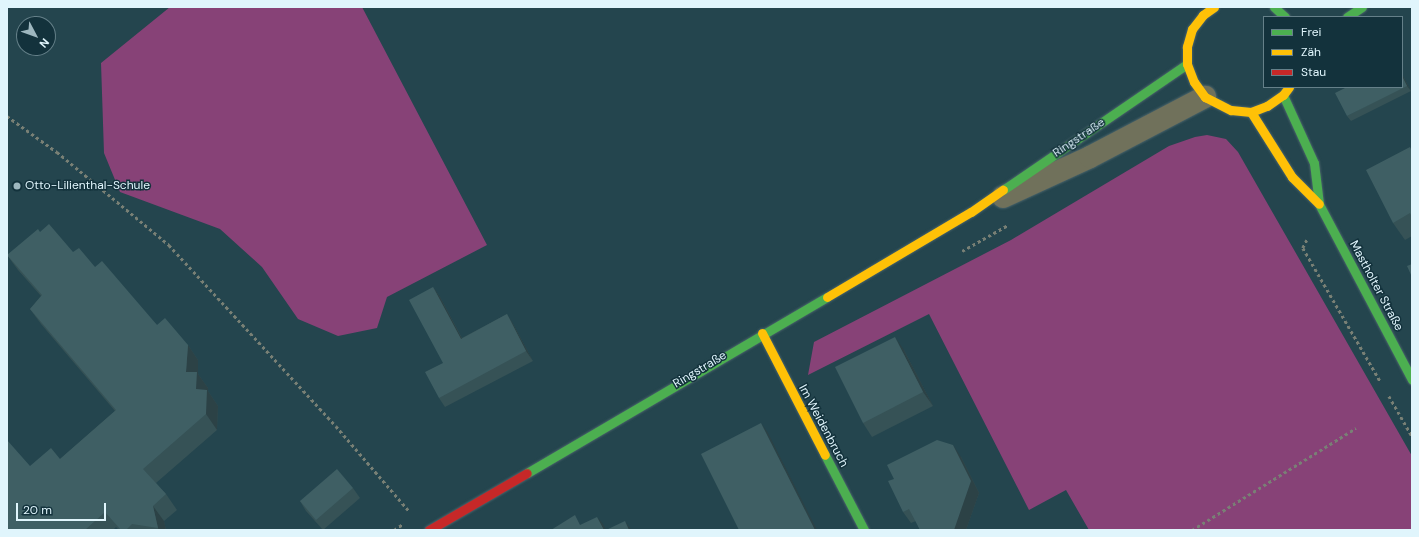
<!DOCTYPE html>
<html>
<head>
<meta charset="utf-8">
<style>
	body { margin:0 }
	#map { position:relative; width:1419px; height:537px; overflow:hidden; background:#24454e; font-family:"DM Sans",sans-serif }
	div>[style] { position:absolute }
	[style*='--x'] { left:calc(var(--x)*1px); top:calc(var(--y)*1px); width:calc(var(--w)*1px); rotate:calc(var(--a)*1deg) }
	.green>* { inset:0; background:#874277 }
	.path>* { height:2.5px; margin-top:-1.25px; transform-origin:0; background:repeating-linear-gradient(90deg,#798075 0 3px,transparent 0 6px) }
	.roads { filter:drop-shadow(0 0 1px #49636a) drop-shadow(0 0 1px #49636a) }
	.street>* { height:22px; margin:-11px; padding:0 11px; transform-origin:11px; border-radius:11px; background:#70715b }
	.fast>* { height:9px; margin:-4.5px; padding:0 4.5px; transform-origin:4.5px; border-radius:4.5px; background:#4caf50 }
	.slow>* { height:9px; margin:-4.5px; padding:0 4.5px; transform-origin:4.5px; border-radius:4.5px; background:#ffc107 }
	.jam>* { height:9px; margin:-4.5px; padding:0 4.5px; transform-origin:4.5px; border-radius:4.5px; background:#c62828 }
	.wall>* { inset:0; background:#365256 }
	.shaded-wall>* { inset:0; background:#2c4246 }
	.building>* { inset:0; background:#3f5f64 }
	.dots>* { width:11px; height:11px; translate:-50% -50%; box-sizing:border-box; border:2px solid #13323c; border-radius:50% }
	span { translate:-50% -50%; white-space:nowrap; text-align:center; line-height:1.15; -webkit-text-stroke:3px #13323c; paint-order:stroke }
	.street-label { font-size:12px; color:#e0f5fc }
	.poi-label { font-size:12px; color:#e0f5fc }
	.left { translate:0 -50%; text-align:left }
	.frame { position:absolute; inset:0; border:8px solid #e0f5fc; pointer-events:none }
	.legend { position:absolute; left:1263px; top:16px; width:140px; height:72px; box-sizing:border-box; background:#13323c; border:1px solid #658089; margin:0; padding:5px 7px; list-style:none; font-size:12px; color:#e0f5fc }
	.legend li { display:flex; align-items:center; gap:8px; height:20px }
	.legend b { width:20px; border:1px solid #658089 }
	.north { position:absolute; left:16px; top:16px; width:40px; height:40px; box-sizing:border-box; background:#13323c; border:1px solid #658089; border-radius:50%; rotate:131deg; font-size:11px; font-weight:700; line-height:16px; text-align:center; color:#e0f5fc }
	.north::after { content:''; display:block; margin:auto; width:14px; height:18px; background:#9eb7bf; clip-path:polygon(50% 0,100% 100%,50% 72%,0 100%) }
	.scale { position:absolute; left:16px; top:503px; width:90px; height:18px; box-sizing:border-box; border:2px solid #e0f5fc; border-top:0; padding-left:5px; font-size:12px; line-height:14px; white-space:nowrap; color:#e0f5fc; -webkit-text-stroke:3px #13323c; paint-order:stroke }
</style>
</head>
<body>
<div id="map">
	<div class="green">
		<i style="clip-path:polygon(170px 7px,362px 7px,487px 245px,387px 297px,377px 328px,338px 336px,298px 319px,262px 267px,220px 229px,120px 192px,104px 153px,101px 63px)"></i>
		<i style="clip-path:polygon(1207px 135px,1226px 139px,1238px 152px,1412px 456px,1412px 530px,1089px 530px,1066px 490px,1029px 510px,929px 314px,808px 375px,814px 342px,1011px 240px,1169px 146px,1195px 137px)"></i>
	</div>
	<div class="path">
		<i style="--x:7;--y:116;--w:62;--a:35.8"></i>
		<i style="--x:57;--y:152;--w:146;--a:39.7"></i>
		<i style="--x:169;--y:245;--w:246;--a:47.3"></i>
		<i style="--x:336;--y:426;--w:112;--a:49.3"></i>
		<i style="--x:1307;--y:240;--w:9;--a:117"></i>
		<i style="--x:1303;--y:248;--w:154;--a:59.9"></i>
		<i style="--x:962;--y:251;--w:53;--a:-29.5"></i>
		<i style="--x:1389;--y:396;--w:46;--a:60.1"></i>
		<i style="--x:394;--y:530;--w:11;--a:-34"></i>
		<i style="--x:1192;--y:530;--w:193;--a:-31.9"></i>
	</div>
	<div class="roads">
		<div class="street">
			<i style="--x:1003;--y:197;--w:96;--a:-24.7"></i>
			<i style="--x:1090;--y:157;--w:130;--a:-27.6"></i>
		</div>
		<div class="fast">
			<i style="--x:1274;--y:7;--w:15;--a:42"></i>
			<i style="--x:1347;--y:17;--w:18;--a:-34"></i>
			<i style="--x:1283;--y:95;--w:75;--a:65.5"></i>
			<i style="--x:1314;--y:163;--w:41;--a:83"></i>
			<i style="--x:1319;--y:204;--w:199;--a:62.1"></i>
			<i style="--x:1003;--y:190;--w:223;--a:-34.4"></i>
			<i style="--x:825;--y:455;--w:85;--a:62.5"></i>
			<i style="--x:527;--y:473;--w:348;--a:-30.4"></i>
		</div>
		<div class="slow">
			<i style="--x:1214;--y:7;--w:14;--a:144"></i>
			<i style="--x:1203;--y:15;--w:18;--a:128"></i>
			<i style="--x:1192;--y:29;--w:19;--a:106"></i>
			<i style="--x:1187;--y:47;--w:17;--a:90"></i>
			<i style="--x:1187;--y:64;--w:19;--a:69"></i>
			<i style="--x:1194;--y:82;--w:19;--a:54"></i>
			<i style="--x:1205;--y:97;--w:29;--a:27"></i>
			<i style="--x:1231;--y:110;--w:20;--a:6"></i>
			<i style="--x:1251;--y:112;--w:17;--a:-21"></i>
			<i style="--x:1267;--y:106;--w:19;--a:-35"></i>
			<i style="--x:1283;--y:95;--w:10;--a:-53"></i>
			<i style="--x:1251;--y:112;--w:77;--a:57.8"></i>
			<i style="--x:1292;--y:177;--w:38;--a:45"></i>
			<i style="--x:827;--y:297;--w:167;--a:-30.6"></i>
			<i style="--x:971;--y:212;--w:39;--a:-35"></i>
			<i style="--x:762;--y:333;--w:137;--a:62.7"></i>
		</div>
		<div class="jam">
			<i style="--x:429;--y:530;--w:113;--a:-30.2"></i>
		</div>
	</div>
	<div class="wall">
		<i style="clip-path:polygon(1402px 74px,1411px 91px,1351px 121px,1347px 116px,1402px 87px)"></i>
		<i style="clip-path:polygon(1412px 150px,1412px 236px,1405px 240px,1393px 223px)"></i>
		<i style="clip-path:polygon(40px 232px,95px 267px,157px 325px,188px 345px,198px 360px,198px 374px,208px 388px,208px 391px,218px 406px,217px 430px,156px 483px,166px 494px,177px 510px,164px 521px,166px 530px,119px 530px,116px 527px,113px 530px,7px 530px,30px 466px,60px 459px,115px 411px,41px 324px,30px 309px,41px 296px,18px 270px,7px 255px)"></i>
		<i style="clip-path:polygon(433px 287px,440px 297px,462px 338px,507px 314px,513px 324px,533px 361px,445px 407px,439px 398px,443px 363px)"></i>
		<i style="clip-path:polygon(904px 350px,933px 406px,872px 437px,863px 423px)"></i>
		<i style="clip-path:polygon(961px 457px,979px 493px,966px 530px,920px 530px,916px 521px,911px 523px,903px 512px)"></i>
		<i style="clip-path:polygon(353px 488px,360px 498px,323px 530px,306px 511px,300px 501px)"></i>
	</div>
	<div class="shaded-wall">
		<i style="clip-path:polygon(1402px 74px,1411px 91px,1407px 86px,1402px 76px)"></i>
		<i style="clip-path:polygon(433px 287px,440px 297px,467px 348px,461px 339px)"></i>
		<i style="clip-path:polygon(507px 314px,513px 324px,533px 361px,526px 351px)"></i>
		<i style="clip-path:polygon(895px 337px,904px 350px,933px 406px,923px 392px)"></i>
		<i style="clip-path:polygon(188px 345px,198px 360px,198px 374px,208px 388px,208px 391px,218px 406px,217px 430px,206px 414px,196px 389px,186px 372px)"></i>
		<i style="clip-path:polygon(761px 423px,768px 433px,817px 530px,815px 530px)"></i>
		<i style="clip-path:polygon(953px 445px,961px 457px,979px 493px,966px 530px,954px 530px)"></i>
		<i style="clip-path:polygon(153px 506px,164px 521px,166px 530px,159px 530px,158px 528px)"></i>
		<i style="clip-path:polygon(597px 517px,603px 524px,606px 530px,604px 530px)"></i>
		<i style="clip-path:polygon(625px 521px,630px 528px,631px 530px,629px 530px)"></i>
	</div>
	<div class="building">
		<i style="clip-path:polygon(1402px 76px,1407px 86px,1347px 116px,1335px 93px,1347px 87px,1402px 87px)"></i>
		<i style="clip-path:polygon(1410px 147px,1412px 151px,1412px 217px,1410px 213px,1393px 223px,1366px 170px)"></i>
		<i style="clip-path:polygon(49px 224px,73px 252px,79px 248px,95px 267px,102px 261px,157px 325px,165px 318px,188px 345px,186px 372px,197px 372px,196px 389px,207px 390px,206px 414px,143px 469px,166px 494px,153px 506px,158px 528px,132px 524px,126px 530px,121px 530px,105px 512px,85px 530px,7px 530px,7px 440px,30px 466px,51px 448px,60px 459px,116px 410px,30px 309px,42px 295px,7px 255px,38px 229px,40px 232px)"></i>
		<i style="clip-path:polygon(1412px 264px,1412px 277px,1407px 266px)"></i>
		<i style="clip-path:polygon(433px 287px,461px 339px,507px 314px,526px 351px,439px 398px,425px 372px,443px 363px,409px 300px)"></i>
		<i style="clip-path:polygon(895px 337px,923px 392px,863px 423px,835px 367px)"></i>
		<i style="clip-path:polygon(761px 423px,815px 530px,739px 530px,701px 454px)"></i>
		<i style="clip-path:polygon(937px 440px,953px 445px,971px 481px,954px 530px,920px 530px,909px 509px,903px 512px,888px 481px,894px 479px,887px 465px)"></i>
		<i style="clip-path:polygon(337px 469px,353px 488px,316px 520px,300px 501px)"></i>
		<i style="clip-path:polygon(575px 515px,580px 525px,597px 517px,604px 530px,551px 530px)"></i>
		<i style="clip-path:polygon(625px 521px,629px 530px,606px 530px)"></i>
	</div>
	<div class="dots">
		<i style="left:17px;top:186px;background:#9eb7bf"></i>
	</div>
	<div class="street-label">
		<span style="left:1079px;top:138px;rotate:-34deg">Ringstraße</span>
		<span style="left:1376px;top:286px;rotate:62deg">Mastholter Straße</span>
		<span style="left:700px;top:370px;rotate:-31deg">Ringstraße</span>
		<span style="left:823px;top:426px;rotate:62deg">Im Weidenbruch</span>
	</div>
	<div class="poi-label">
		<span class="left" style="left:25px;top:186px">Otto-Lilienthal-Schule</span>
	</div>
	<div class="frame"></div>
	<ul class="legend">
	<li><b style="height:5px;background:#4caf50"></b>Frei</li>
	<li><b style="height:5px;background:#ffc107"></b>Zäh</li>
	<li><b style="height:5px;background:#c62828"></b>Stau</li>
	</ul>
	<div class="north">N</div>
	<div class="scale">20 m</div>
</div>
</body>
</html>
